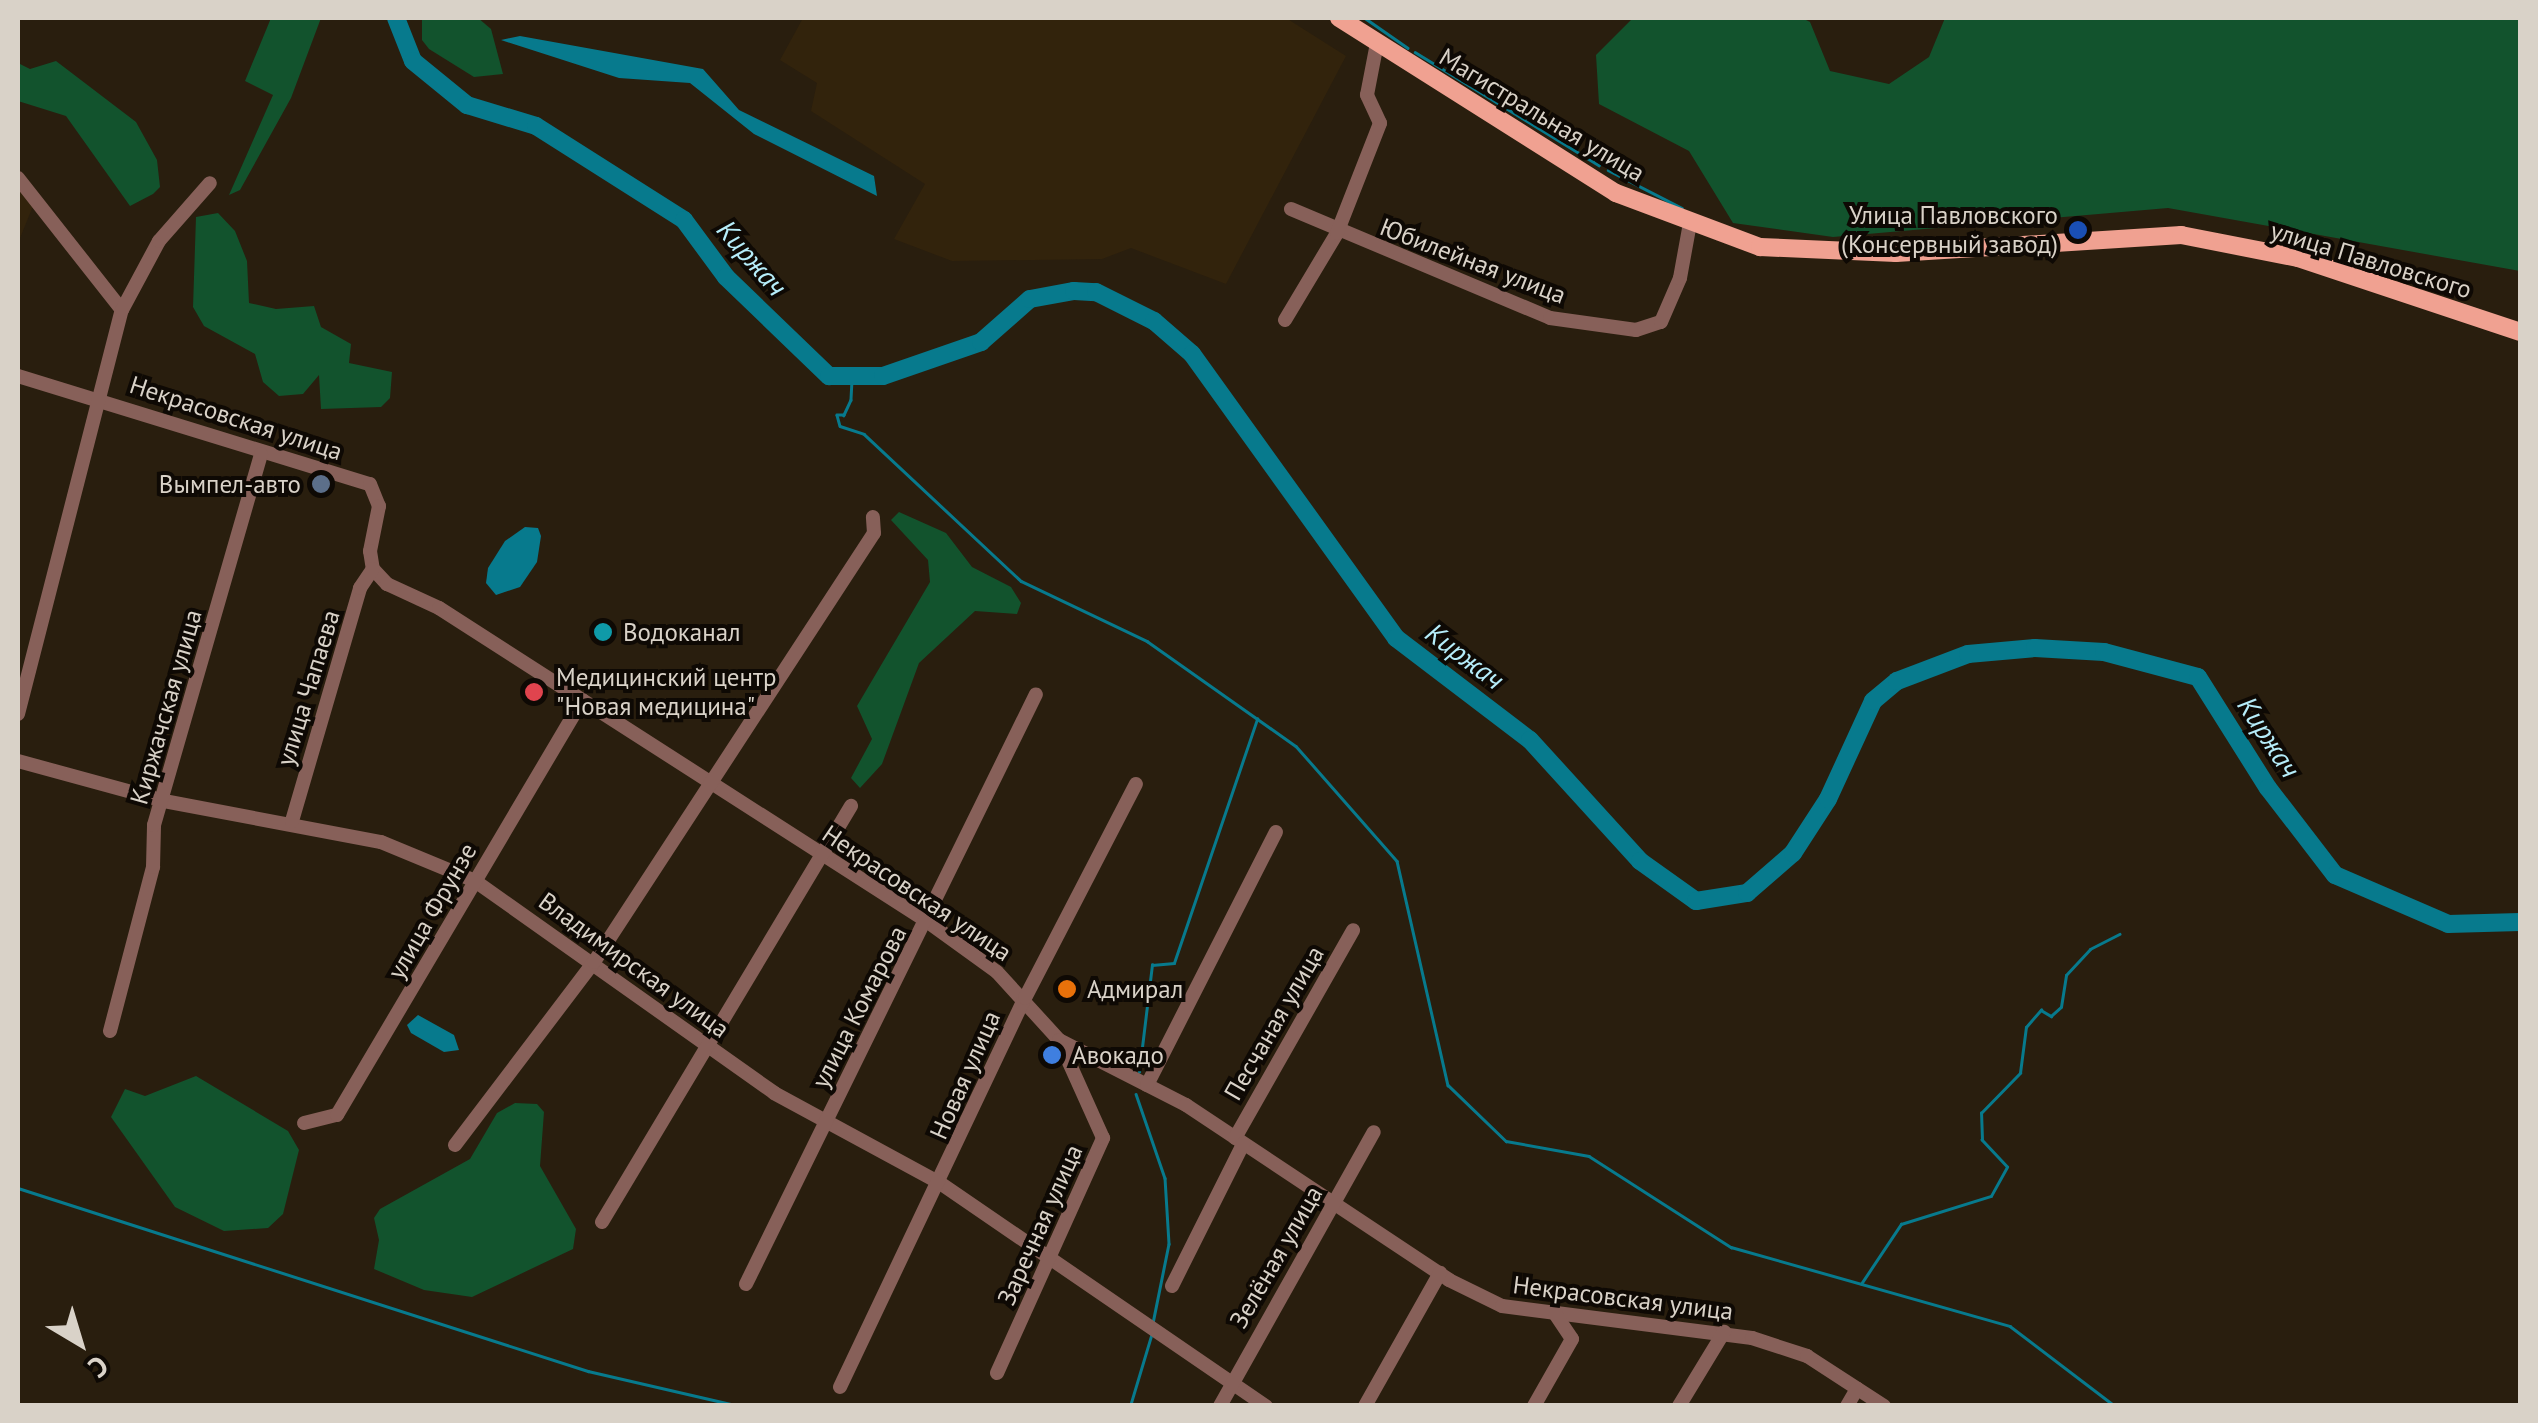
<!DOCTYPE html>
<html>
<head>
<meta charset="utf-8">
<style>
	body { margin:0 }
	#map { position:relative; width:2538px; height:1423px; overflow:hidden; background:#291e0e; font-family:"PT Sans",sans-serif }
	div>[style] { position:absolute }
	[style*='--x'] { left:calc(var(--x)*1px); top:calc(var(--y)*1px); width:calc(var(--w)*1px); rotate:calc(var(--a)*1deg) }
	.built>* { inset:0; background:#32230c }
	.green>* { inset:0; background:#12532d }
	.water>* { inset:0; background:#077a8d }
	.stream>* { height:2.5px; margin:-1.25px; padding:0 1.25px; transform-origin:1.25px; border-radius:1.25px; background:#077a8d }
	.river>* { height:18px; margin:-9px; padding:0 9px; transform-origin:9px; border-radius:9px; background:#077a8d }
	.minor>* { height:14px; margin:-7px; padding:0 7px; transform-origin:7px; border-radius:7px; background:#876059 }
	.major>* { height:18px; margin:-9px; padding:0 9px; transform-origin:9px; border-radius:9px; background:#f0a191 }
	.dots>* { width:28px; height:28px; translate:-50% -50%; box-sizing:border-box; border:5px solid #0e0904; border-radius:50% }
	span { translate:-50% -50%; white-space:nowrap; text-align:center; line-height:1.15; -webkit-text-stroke:8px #0e0904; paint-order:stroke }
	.street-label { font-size:25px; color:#d9d2c8 }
	.poi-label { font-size:25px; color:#d9d2c8 }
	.right { translate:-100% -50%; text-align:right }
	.left { translate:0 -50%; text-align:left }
	.water-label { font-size:28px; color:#b6edfa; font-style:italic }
	.frame { position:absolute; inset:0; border:20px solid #d9d2c8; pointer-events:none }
	.north { position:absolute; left:30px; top:1293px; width:100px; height:100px; -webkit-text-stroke:8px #0e0904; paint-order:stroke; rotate:142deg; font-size:28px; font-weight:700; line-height:40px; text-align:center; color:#d9d2c8 }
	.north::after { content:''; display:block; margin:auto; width:35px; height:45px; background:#d9d2c8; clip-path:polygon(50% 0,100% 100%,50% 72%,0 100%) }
</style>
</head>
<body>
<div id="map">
	<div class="built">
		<i style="clip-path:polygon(803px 18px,1286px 18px,1346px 56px,1226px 284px,1131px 248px,1102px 259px,952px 261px,894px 239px,925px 184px,811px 111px,817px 83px,780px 60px)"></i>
		<i style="clip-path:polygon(18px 182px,35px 201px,18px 243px)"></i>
	</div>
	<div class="green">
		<i style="clip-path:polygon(271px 18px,321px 18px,291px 98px,240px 190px,229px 195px,273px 95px,245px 81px)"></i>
		<i style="clip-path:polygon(422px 18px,478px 18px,491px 29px,503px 74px,474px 77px,429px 49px,422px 40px)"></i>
		<i style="clip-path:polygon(1802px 18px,1810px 22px,1830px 71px,1889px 84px,1929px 57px,1945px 18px,2520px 18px,2520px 271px,2168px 208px,1833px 237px,1733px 223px,1689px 151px,1599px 104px,1596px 55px,1631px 20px)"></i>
		<i style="clip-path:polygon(56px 61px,136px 122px,157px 160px,160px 187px,153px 194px,130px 206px,66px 116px,18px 101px,18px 63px,30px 69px)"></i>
		<i style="clip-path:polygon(218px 213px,235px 231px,247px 261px,249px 303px,276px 309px,314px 306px,321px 327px,351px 344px,349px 363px,392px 372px,390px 398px,381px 407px,321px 409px,319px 375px,303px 394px,279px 396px,263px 382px,255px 354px,204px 326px,193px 307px,196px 217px)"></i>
		<i style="clip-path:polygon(899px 512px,946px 533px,972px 567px,1011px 587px,1021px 603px,1017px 614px,975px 611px,919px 663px,882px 764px,860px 788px,851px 778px,872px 739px,857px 706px,930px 582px,928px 560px,891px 520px)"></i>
		<i style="clip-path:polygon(196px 1076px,288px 1131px,299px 1150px,283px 1214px,268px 1228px,224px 1231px,175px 1207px,111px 1117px,125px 1089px,145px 1096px)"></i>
		<i style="clip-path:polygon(515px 1103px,537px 1104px,544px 1112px,540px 1166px,576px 1229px,573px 1249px,472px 1297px,424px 1290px,374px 1269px,379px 1240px,374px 1218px,380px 1209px,470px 1159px,497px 1113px)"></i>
	</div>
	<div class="water">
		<i style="clip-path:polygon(520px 36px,703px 69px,739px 110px,874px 176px,877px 196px,754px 134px,690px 83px,619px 78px,501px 40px)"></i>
		<i style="clip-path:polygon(525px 527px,538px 528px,541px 536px,537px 562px,520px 587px,496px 595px,486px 583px,488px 568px,505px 541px)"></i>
		<i style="clip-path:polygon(418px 1015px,454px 1035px,459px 1050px,444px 1052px,411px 1033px,407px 1025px)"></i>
	</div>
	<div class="stream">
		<i style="--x:1365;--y:18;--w:52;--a:34.9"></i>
		<i style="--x:1415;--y:52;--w:216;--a:31.6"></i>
		<i style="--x:1608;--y:170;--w:83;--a:27.2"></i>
		<i style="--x:852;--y:380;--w:20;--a:93"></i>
		<i style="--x:851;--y:400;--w:17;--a:115"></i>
		<i style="--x:844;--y:415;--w:7;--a:180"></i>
		<i style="--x:837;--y:415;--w:11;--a:75"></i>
		<i style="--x:840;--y:426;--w:25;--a:18"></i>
		<i style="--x:864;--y:434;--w:215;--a:43.1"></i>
		<i style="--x:1021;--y:581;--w:140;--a:25.5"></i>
		<i style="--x:1147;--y:641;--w:182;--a:35.2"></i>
		<i style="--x:1296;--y:746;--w:153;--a:48.7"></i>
		<i style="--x:1397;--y:861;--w:230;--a:77.2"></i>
		<i style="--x:1448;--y:1085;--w:81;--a:44"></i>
		<i style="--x:1506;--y:1141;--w:84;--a:10.2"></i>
		<i style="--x:1589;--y:1156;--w:169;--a:32.7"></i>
		<i style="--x:1731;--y:1247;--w:290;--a:15.8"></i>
		<i style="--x:2010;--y:1326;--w:132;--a:37.3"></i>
		<i style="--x:1139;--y:1072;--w:108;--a:-83.1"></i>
		<i style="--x:1152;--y:965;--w:22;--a:-5"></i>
		<i style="--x:1174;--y:963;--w:258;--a:-71.2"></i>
		<i style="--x:1136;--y:1094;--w:89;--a:71"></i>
		<i style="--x:1165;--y:1178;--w:66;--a:86.5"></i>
		<i style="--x:1169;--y:1244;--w:81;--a:101.4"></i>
		<i style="--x:18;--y:1188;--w:599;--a:17.8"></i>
		<i style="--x:588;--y:1371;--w:156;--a:13"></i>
		<i style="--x:1861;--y:1284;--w:72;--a:-56.3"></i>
		<i style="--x:1901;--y:1224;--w:94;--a:-17.3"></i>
		<i style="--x:1991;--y:1196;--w:33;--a:-61"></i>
		<i style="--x:2007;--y:1167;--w:37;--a:-133"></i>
		<i style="--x:1982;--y:1140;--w:27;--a:-92"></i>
		<i style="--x:1981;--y:1113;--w:56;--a:-45.7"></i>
		<i style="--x:2020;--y:1073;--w:46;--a:-82.6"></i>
		<i style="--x:2026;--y:1027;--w:23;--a:-49"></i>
		<i style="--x:2041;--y:1010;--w:12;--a:31"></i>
		<i style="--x:2051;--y:1016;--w:13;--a:-42"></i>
		<i style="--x:2061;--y:1007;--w:32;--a:-81"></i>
		<i style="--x:2066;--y:975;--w:35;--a:-47"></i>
		<i style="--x:2090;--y:949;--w:33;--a:-27"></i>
		<i style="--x:1130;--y:1406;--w:73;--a:-73.3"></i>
	</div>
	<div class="river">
		<i style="--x:396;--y:18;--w:46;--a:68.4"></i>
		<i style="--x:413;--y:61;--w:70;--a:39.2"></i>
		<i style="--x:467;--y:105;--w:72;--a:16.9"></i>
		<i style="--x:536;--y:126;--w:175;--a:32.4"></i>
		<i style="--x:684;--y:220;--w:71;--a:53.6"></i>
		<i style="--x:726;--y:277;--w:143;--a:43.9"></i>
		<i style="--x:829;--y:376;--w:54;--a:0"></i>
		<i style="--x:883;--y:376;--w:104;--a:-19.1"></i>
		<i style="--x:981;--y:342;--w:65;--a:-41.3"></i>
		<i style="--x:1030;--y:299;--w:45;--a:-10.3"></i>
		<i style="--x:1074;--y:291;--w:22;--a:3"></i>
		<i style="--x:1096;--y:292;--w:65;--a:26.6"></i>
		<i style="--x:1154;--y:321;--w:50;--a:41"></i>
		<i style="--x:1192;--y:354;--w:350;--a:54.3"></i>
		<i style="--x:1396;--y:638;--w:168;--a:37.3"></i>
		<i style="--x:1530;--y:740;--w:164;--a:47.7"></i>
		<i style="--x:1640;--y:861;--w:69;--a:35.5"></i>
		<i style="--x:1696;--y:901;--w:52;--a:-8.9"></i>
		<i style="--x:1747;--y:893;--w:61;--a:-41"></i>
		<i style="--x:1793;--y:853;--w:64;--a:-57.1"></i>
		<i style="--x:1828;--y:799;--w:108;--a:-65.3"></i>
		<i style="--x:1873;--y:701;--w:31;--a:-40"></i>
		<i style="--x:1897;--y:681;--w:76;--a:-20.8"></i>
		<i style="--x:1968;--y:654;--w:67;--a:-5.1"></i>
		<i style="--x:2035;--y:648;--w:69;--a:3.3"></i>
		<i style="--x:2104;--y:652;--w:97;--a:14.9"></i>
		<i style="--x:2198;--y:677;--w:131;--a:57.8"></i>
		<i style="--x:2268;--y:788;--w:110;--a:52.4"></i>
		<i style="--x:2335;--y:875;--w:123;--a:23.4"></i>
		<i style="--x:2448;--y:924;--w:72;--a:-1.6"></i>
	</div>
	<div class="minor">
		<i style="--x:18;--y:178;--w:168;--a:51.8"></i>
		<i style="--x:1291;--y:209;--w:281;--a:22.8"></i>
		<i style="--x:1550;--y:318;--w:87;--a:7.9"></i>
		<i style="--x:1636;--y:330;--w:26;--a:-18"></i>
		<i style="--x:1661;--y:322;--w:48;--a:-66.6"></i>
		<i style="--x:1680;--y:278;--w:56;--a:-79.7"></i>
		<i style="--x:1285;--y:320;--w:101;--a:-59.1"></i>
		<i style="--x:1337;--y:233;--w:118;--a:-68.6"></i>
		<i style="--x:1380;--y:123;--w:31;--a:-115"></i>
		<i style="--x:1367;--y:95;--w:53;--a:-79.1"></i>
		<i style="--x:18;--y:376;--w:368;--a:17.1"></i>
		<i style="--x:370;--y:484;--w:24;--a:68"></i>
		<i style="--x:379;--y:506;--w:46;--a:101.3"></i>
		<i style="--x:370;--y:551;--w:18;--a:81"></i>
		<i style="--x:373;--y:569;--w:21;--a:47"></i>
		<i style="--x:387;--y:584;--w:57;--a:24.8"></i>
		<i style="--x:439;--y:608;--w:581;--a:32.71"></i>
		<i style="--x:928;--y:922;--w:85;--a:35.9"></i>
		<i style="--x:997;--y:972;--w:92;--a:47.6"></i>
		<i style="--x:1059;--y:1040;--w:143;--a:27.1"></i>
		<i style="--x:1186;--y:1105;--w:316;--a:33.6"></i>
		<i style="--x:1449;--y:1280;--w:59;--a:26.1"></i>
		<i style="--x:1502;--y:1306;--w:252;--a:7.3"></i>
		<i style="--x:1752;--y:1338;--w:58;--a:18.1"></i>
		<i style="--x:1807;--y:1356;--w:92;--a:33"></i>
		<i style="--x:18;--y:714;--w:417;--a:-75.6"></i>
		<i style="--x:122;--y:310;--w:78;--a:-61.8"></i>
		<i style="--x:159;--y:241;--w:77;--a:-48.7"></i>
		<i style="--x:18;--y:761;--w:151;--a:15.3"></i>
		<i style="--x:164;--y:801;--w:221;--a:10.7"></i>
		<i style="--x:381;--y:842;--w:102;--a:22.5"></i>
		<i style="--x:475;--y:881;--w:367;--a:35.3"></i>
		<i style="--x:774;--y:1093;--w:189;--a:28.5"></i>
		<i style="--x:940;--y:1183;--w:395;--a:34.4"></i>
		<i style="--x:292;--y:821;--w:243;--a:-73.7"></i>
		<i style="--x:360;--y:588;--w:23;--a:-56"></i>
		<i style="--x:110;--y:1031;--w:170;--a:-75.3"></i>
		<i style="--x:153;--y:867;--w:42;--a:-88.6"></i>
		<i style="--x:154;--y:825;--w:386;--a:-73.9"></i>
		<i style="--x:1147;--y:1085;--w:284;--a:-63"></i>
		<i style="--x:304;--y:1123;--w:34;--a:-14"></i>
		<i style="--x:337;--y:1115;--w:482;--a:-59.4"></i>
		<i style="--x:1235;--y:1138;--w:239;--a:-60.4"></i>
		<i style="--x:455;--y:1145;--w:230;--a:-52.8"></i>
		<i style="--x:594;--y:962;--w:512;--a:-56.87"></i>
		<i style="--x:874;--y:533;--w:16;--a:-94"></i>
		<i style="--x:602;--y:1222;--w:485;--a:-59.1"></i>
		<i style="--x:746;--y:1284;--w:657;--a:-63.82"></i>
		<i style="--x:1172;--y:1286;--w:159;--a:-63.4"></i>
		<i style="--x:997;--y:1373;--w:258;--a:-65.7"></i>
		<i style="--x:1103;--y:1138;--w:107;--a:-114.2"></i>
		<i style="--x:840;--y:1387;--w:431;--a:-64.6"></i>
		<i style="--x:1025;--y:998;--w:241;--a:-62.6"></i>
		<i style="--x:1220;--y:1406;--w:314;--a:-60.7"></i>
		<i style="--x:1365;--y:1406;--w:153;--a:-60.6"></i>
		<i style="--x:1534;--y:1406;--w:77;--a:-60.4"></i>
		<i style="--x:1572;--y:1339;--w:29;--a:-124"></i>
		<i style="--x:1679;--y:1406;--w:87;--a:-58.7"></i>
		<i style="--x:1847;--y:1406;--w:20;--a:-60"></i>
	</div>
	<div class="major">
		<i style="--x:1339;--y:18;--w:328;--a:32.3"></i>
		<i style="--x:1616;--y:193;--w:154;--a:20.6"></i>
		<i style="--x:1760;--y:247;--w:136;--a:2.5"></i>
		<i style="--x:1896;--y:253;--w:286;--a:-3.6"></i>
		<i style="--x:2181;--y:235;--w:119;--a:11.1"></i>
		<i style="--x:2298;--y:258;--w:234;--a:18.4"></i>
	</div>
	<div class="dots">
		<i style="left:2078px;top:230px;background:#1a4fb4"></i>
		<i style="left:321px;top:484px;background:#5c6f8a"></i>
		<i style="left:603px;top:632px;background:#0f9aa8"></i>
		<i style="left:534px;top:692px;background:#e0444e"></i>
		<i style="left:1067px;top:989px;background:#e8710a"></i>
		<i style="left:1052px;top:1055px;background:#3f7fe0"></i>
	</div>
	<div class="street-label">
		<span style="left:1542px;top:115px;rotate:31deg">Магистральная улица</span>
		<span style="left:2371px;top:260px;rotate:17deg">улица Павловского</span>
		<span style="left:1473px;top:261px;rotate:21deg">Юбилейная улица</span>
		<span style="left:236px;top:418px;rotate:18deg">Некрасовская улица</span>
		<span style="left:308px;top:688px;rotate:-73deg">улица Чапаева</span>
		<span style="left:166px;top:707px;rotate:-74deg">Киржачская улица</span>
		<span style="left:917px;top:893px;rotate:34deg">Некрасовская улица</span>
		<span style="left:432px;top:911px;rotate:-60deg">улица Фрунзе</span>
		<span style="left:634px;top:965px;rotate:36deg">Владимирская улица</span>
		<span style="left:859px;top:1007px;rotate:-63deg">улица Комарова</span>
		<span style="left:1274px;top:1023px;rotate:-60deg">Песчаная улица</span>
		<span style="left:965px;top:1075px;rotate:-66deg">Новая улица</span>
		<span style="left:1040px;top:1225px;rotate:-66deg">Заречная улица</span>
		<span style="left:1276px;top:1257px;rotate:-60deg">Зелёная улица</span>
		<span style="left:1623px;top:1298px;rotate:7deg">Некрасовская улица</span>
	</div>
	<div class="poi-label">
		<span class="right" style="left:2058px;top:230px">Улица Павловского<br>(Консервный завод)</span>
		<span class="right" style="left:301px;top:484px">Вымпел-авто</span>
		<span class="left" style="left:623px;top:632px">Водоканал</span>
		<span class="left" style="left:556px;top:692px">Медицинский центр<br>"Новая медицина"</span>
		<span class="left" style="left:1087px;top:989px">Адмирал</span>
		<span class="left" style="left:1072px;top:1055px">Авокадо</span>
	</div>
	<div class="water-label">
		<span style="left:752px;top:258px;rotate:49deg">Киржач</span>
		<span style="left:1465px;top:656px;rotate:37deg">Киржач</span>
		<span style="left:2269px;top:737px;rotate:57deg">Киржач</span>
	</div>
	<div class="frame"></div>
	<div class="north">С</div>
</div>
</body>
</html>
